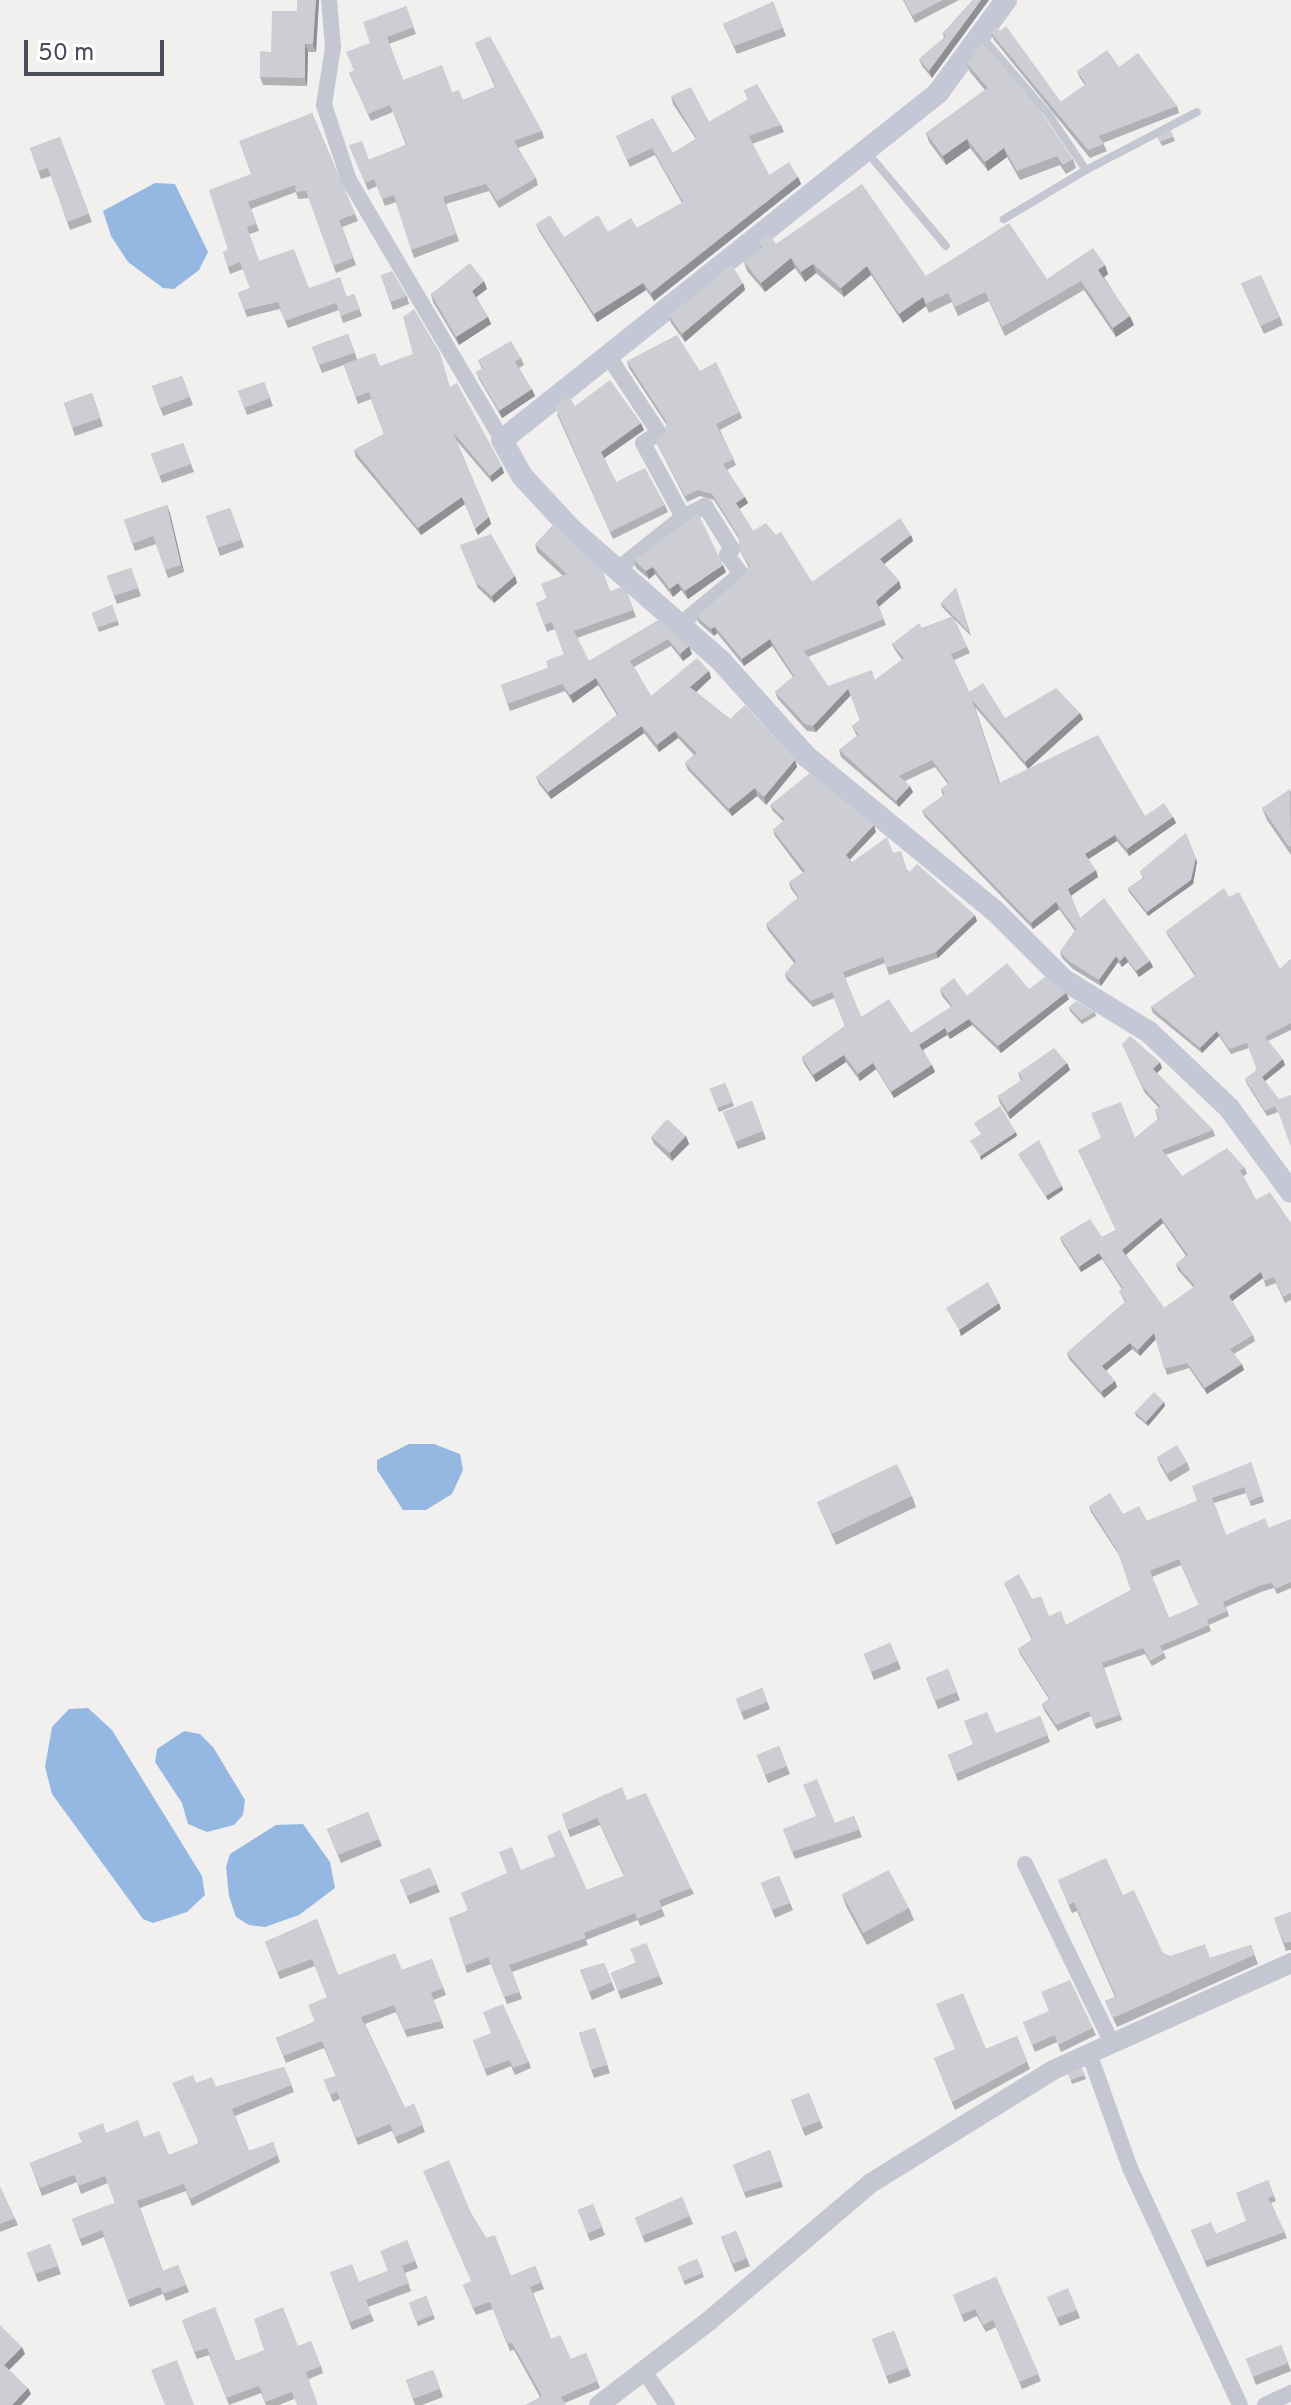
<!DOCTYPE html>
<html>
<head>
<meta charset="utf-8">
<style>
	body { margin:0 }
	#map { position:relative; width:1291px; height:2405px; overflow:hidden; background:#f2f0ef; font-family:Overpass,sans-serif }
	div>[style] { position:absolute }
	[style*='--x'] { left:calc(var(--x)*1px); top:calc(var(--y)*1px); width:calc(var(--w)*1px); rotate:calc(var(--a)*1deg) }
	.water>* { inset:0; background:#95b8e2 }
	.service>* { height:8px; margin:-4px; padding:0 4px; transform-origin:4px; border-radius:4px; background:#c4c7d2 }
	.minor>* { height:16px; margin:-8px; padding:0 8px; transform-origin:8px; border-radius:8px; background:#c4c7d2 }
	.tertiary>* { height:20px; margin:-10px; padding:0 10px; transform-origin:10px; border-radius:10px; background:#c4c7d2 }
	.secondary>* { height:22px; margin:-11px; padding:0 11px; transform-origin:11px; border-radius:11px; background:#c4c7d6 }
	.wall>* { inset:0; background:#b0b1b5 }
	.shaded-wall>* { inset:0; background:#909094 }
	.building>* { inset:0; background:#cdced3 }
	span { translate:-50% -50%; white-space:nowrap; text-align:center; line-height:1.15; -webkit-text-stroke:6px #fff; paint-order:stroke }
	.scale { position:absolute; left:24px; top:40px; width:140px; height:36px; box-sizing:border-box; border:4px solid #494d5b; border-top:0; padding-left:10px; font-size:24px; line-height:28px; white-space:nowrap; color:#494d5b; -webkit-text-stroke:6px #fff; paint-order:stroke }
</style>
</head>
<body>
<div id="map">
	<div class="water">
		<i style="clip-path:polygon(155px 183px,175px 184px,208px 252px,199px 270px,174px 289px,163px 288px,128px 262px,111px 236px,103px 211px)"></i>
		<i style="clip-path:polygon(409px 1444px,434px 1444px,460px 1454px,463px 1470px,452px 1494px,426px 1510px,403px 1510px,377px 1470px,377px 1460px)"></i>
		<i style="clip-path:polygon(88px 1708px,112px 1730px,202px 1876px,205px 1895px,187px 1912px,153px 1923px,143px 1919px,52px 1794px,45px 1767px,52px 1727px,69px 1709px)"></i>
		<i style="clip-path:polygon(184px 1731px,200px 1734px,213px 1747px,245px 1800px,243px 1815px,234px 1825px,207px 1832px,188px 1824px,182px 1803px,155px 1762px,157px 1749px)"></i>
		<i style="clip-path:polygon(303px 1824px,330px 1862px,335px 1888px,299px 1915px,265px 1927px,249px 1925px,236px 1917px,229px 1896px,226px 1867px,230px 1854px,276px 1825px)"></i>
	</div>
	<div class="service">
		<i style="--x:983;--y:38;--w:101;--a:49.4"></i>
		<i style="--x:1049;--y:115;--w:66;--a:56.1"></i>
		<i style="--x:1086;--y:170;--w:96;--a:149.1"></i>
		<i style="--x:866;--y:151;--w:124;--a:49.9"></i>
		<i style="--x:1086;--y:170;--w:125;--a:-27.6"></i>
	</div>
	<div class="minor">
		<i style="--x:329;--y:0;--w:47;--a:85.1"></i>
		<i style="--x:333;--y:47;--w:59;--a:98.8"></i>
		<i style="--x:324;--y:105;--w:79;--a:71.6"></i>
		<i style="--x:349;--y:180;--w:302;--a:59.5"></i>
		<i style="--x:607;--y:354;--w:95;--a:56.6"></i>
		<i style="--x:659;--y:433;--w:19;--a:148"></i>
		<i style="--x:643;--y:443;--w:84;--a:61.6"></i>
		<i style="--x:683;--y:517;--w:87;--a:141.5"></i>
		<i style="--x:682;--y:623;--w:77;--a:-39.7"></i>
		<i style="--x:741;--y:574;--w:24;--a:-126"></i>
		<i style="--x:727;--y:555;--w:8;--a:-50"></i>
		<i style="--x:732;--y:549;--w:51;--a:-122.1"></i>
		<i style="--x:705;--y:506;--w:25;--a:153"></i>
		<i style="--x:1025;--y:1864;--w:199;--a:64.1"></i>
		<i style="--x:1089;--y:2053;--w:122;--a:70.4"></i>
		<i style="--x:1130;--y:2168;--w:261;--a:65.1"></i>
		<i style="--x:644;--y:2371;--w:41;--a:55.9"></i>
		<i style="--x:1265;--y:2405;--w:29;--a:-25"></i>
	</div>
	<div class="tertiary">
		<i style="--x:599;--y:2405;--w:140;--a:-37.4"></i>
		<i style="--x:710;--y:2320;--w:211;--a:-40.4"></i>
		<i style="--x:871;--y:2183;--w:214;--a:-31.8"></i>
		<i style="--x:1053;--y:2070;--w:261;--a:-24.2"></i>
	</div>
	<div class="secondary">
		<i style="--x:1006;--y:0;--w:115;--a:126.2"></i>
		<i style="--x:938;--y:93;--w:557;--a:141.48"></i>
		<i style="--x:502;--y:440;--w:41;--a:60.9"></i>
		<i style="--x:522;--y:476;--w:72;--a:47.2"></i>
		<i style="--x:571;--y:529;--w:200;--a:41.3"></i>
		<i style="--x:721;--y:661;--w:127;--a:48.2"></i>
		<i style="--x:806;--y:756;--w:244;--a:39.4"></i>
		<i style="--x:995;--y:911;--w:98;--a:45"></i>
		<i style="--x:1064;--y:980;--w:100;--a:31.5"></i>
		<i style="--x:1149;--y:1032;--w:110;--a:43.5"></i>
		<i style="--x:1229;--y:1108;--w:104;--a:53.6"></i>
	</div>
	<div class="wall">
		<i style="clip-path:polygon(319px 0,316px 52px,308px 52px,307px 86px,263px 85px,260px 77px,271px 52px,297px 11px)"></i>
		<i style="clip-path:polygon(903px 0,959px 0,915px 23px)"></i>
		<i style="clip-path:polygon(973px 0,932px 78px,922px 66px,919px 59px,944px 38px,943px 33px)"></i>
		<i style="clip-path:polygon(773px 2px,786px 36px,737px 54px,723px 24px)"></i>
		<i style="clip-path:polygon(406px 6px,416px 34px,389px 44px,403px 80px,452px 92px,463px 100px,495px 87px,475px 43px,542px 131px,544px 138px,518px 148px,536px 178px,538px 185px,499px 208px,489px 191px,446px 204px,459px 241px,414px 258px,396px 202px,385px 206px,377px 186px,368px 190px,349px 145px,369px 160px,406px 145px,393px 112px,371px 121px,349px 73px,354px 71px)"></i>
		<i style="clip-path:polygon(991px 33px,1061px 102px,1085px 85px,1080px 78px,1077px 71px,1119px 67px,1177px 106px,1179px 113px,1103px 143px,1107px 151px,1090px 158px,994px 40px)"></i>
		<i style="clip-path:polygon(967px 64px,1073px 159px,1076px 168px,1066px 174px,1060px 165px,1020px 180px,1007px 157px,988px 171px,970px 148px,946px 165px,929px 142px,926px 133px,985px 90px,970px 72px)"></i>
		<i style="clip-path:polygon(744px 90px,781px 125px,784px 132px,752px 144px,769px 175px,798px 177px,801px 184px,654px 301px,646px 290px,597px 322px,539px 231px,536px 224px,564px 237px,637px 228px,682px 203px,655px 155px,630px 167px,616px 136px,673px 153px,696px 139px,673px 104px,671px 96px,709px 122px,748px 100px)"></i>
		<i style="clip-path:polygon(312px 113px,358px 221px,342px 227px,356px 265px,336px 273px,309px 198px,298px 199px,296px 192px,251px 209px,259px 231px,249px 234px,259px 261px,309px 288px,347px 297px,354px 294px,362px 316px,343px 323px,339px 310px,288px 328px,280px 309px,247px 317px,238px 293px,250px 288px,243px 269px,230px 274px,223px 252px,228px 250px,251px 174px)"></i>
		<i style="clip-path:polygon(1170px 129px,1175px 141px,1162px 146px,1157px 136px)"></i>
		<i style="clip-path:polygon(60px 137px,92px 222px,70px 230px,51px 176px,41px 179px,30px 148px)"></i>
		<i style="clip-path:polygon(758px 242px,776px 244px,926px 276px,1047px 279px,1105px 265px,1108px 274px,1104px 277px,1134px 325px,1116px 337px,1084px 290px,1005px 336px,989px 301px,958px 316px,952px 302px,929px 313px,926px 306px,903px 323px,871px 275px,844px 297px,816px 273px,805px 282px,795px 268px,765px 292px,747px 271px,744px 262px,761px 248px)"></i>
		<i style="clip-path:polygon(381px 275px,407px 296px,409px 304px,393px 310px)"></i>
		<i style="clip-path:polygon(743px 283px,745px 290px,685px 342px,671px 323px,669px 316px)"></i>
		<i style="clip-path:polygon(1241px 283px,1280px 317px,1283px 325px,1264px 334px)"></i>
		<i style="clip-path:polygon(487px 289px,476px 297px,488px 317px,491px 324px,459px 345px,433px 302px,431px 294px)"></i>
		<i style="clip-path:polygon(348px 334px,357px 359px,451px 387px,504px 473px,492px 482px,456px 440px,491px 524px,478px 535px,465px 504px,421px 535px,356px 457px,354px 450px,384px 434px,371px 399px,358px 404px,344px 365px,322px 373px,312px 347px)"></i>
		<i style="clip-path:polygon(521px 358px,524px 365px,519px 368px,535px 396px,502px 418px,479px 379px,476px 372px,482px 369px,478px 360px)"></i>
		<i style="clip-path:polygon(627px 361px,700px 371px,740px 412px,742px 418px,720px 430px,736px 465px,727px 470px,748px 503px,739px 509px,753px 531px,812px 582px,911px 535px,913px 541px,884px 564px,899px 581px,901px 588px,879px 607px,886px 625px,808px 657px,828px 686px,875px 680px,902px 660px,895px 650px,892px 644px,922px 628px,952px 617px,942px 607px,941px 603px,956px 588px,971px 636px,954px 619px,970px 653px,954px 660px,969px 692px,1005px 718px,1080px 713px,1083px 719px,1028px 769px,975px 707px,1000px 783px,1145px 816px,1173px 817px,1176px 823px,1129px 856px,1117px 841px,1088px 859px,1098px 877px,1071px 896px,1080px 918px,1150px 961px,1153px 967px,1139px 977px,1128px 962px,1122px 967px,1118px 962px,1101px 986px,1073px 969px,1062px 958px,1060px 952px,1075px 931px,1059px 909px,1033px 929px,925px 817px,922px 811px,943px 796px,941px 789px,948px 784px,935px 767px,905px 781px,913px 792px,899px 807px,841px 757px,839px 750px,857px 736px,852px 726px,860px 720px,851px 695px,816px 732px,807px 731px,778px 699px,775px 692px,793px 677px,772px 646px,744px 666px,717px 633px,714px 636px,699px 623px,697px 617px,749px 568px,739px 549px,739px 539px,714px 500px,700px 496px,687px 502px,655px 440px,666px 432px,666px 424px,629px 368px)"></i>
		<i style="clip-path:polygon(182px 376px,193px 405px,163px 416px,152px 386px)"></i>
		<i style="clip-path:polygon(264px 382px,273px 406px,247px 415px,238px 391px)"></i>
		<i style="clip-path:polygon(92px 393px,103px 426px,75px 436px,64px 403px)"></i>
		<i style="clip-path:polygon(575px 406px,644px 430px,604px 458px,616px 482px,665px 505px,668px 512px,613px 539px,557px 414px)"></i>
		<i style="clip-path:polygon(183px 443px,194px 472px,162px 483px,151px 454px)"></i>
		<i style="clip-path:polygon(167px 505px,184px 572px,168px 578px,156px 544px,135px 551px,124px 520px)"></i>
		<i style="clip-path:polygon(230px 508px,244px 547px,220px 556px,206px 516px)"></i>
		<i style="clip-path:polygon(535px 544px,610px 591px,627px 592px,636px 617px,577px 638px,589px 661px,659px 620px,692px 654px,683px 661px,671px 646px,634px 667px,651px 696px,709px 671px,711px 678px,696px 692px,730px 719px,795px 760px,797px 767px,766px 805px,757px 796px,732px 816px,688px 770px,685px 763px,694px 755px,678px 738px,659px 752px,644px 733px,551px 799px,539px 784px,536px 777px,617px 715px,598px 685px,573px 703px,565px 691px,510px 711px,501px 685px,548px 668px,564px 654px,555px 629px,547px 632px,536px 603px,546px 599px,563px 576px,537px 552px)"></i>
		<i style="clip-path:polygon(460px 545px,515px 576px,517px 583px,494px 603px,478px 588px)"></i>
		<i style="clip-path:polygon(634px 560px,726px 572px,688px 599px,681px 590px,673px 597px,655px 574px,649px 579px,636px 568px)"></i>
		<i style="clip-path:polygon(131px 568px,141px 596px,117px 604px,107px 576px)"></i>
		<i style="clip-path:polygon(112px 605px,119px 625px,99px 632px,92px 613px)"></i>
		<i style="clip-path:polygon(1291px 791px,1291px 855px,1267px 820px,1262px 808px)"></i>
		<i style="clip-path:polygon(770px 805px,876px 832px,850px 860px,852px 862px,893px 853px,909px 872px,977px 921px,938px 958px,889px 975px,885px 963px,845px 978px,861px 1017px,911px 1033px,951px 1007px,942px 996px,940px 989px,967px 996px,1029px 989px,1066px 993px,1069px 999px,1001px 1053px,972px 1025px,950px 1039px,947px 1035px,923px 1050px,935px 1072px,894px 1098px,876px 1069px,860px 1081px,846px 1062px,816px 1082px,804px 1064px,802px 1057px,845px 1026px,834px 998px,813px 1007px,787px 980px,785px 974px,794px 963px,768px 930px,766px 924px,798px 898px,791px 889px,789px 882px,803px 873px,775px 836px,773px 830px,783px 821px,773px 811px)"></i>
		<i style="clip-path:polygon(1197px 862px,1193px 884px,1148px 916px,1129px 892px,1128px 888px,1143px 878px,1140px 871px)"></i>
		<i style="clip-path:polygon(1229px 897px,1280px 969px,1291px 959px,1291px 1030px,1268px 1041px,1285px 1065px,1265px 1081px,1278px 1112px,1267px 1116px,1247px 1084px,1245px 1079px,1257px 1070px,1249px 1048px,1231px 1054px,1219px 1036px,1202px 1053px,1153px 1013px,1151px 1007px,1195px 976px,1168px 936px,1166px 931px)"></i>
		<i style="clip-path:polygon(1069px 1007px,1095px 1012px,1096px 1016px,1082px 1024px,1070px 1011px)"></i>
		<i style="clip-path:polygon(evenodd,1122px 1044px,1162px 1068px,1157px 1073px,1213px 1130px,1215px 1136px,1166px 1155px,1182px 1176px,1245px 1168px,1247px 1174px,1243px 1176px,1256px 1200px,1291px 1223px,1291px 1300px,1285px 1303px,1276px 1283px,1266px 1287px,1263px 1278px,1232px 1301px,1253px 1335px,1255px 1341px,1234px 1354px,1244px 1370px,1207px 1394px,1189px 1368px,1167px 1375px,1156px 1339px,1140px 1356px,1132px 1349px,1106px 1371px,1115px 1381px,1117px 1387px,1104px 1398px,1069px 1359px,1067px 1353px,1125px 1302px,1119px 1291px,1122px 1289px,1102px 1259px,1081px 1272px,1062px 1243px,1060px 1237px,1102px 1237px,1116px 1230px,1078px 1150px,1135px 1138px,1158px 1119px,1155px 1110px,1159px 1108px,1145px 1093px,1122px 1044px,1163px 1223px,1186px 1256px,1176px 1264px,1178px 1270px,1194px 1288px,1164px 1308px,1126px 1255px,1163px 1223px)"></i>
		<i style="clip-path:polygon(1067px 1063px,1070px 1070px,1010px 1119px,1000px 1103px,998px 1096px,1021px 1081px,1018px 1073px)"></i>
		<i style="clip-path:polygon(725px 1083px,734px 1106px,719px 1112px,710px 1089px)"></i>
		<i style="clip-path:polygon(752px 1101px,766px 1139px,738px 1149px,723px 1112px)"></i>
		<i style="clip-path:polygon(686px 1136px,689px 1144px,672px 1161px,654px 1144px,651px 1137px)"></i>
		<i style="clip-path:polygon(1018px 1154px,1062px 1186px,1063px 1190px,1048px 1200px)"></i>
		<i style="clip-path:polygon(1164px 1402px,1165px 1406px,1148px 1426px,1136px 1416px,1135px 1412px)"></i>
		<i style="clip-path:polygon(1157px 1457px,1187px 1462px,1190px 1470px,1170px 1482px,1160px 1465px)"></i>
		<i style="clip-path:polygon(evenodd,1251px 1462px,1264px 1502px,1251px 1506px,1246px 1493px,1214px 1503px,1226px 1535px,1269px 1528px,1291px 1519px,1291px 1588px,1277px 1594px,1274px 1588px,1261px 1592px,1226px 1607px,1229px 1616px,1209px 1625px,1211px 1631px,1163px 1651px,1166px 1658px,1152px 1666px,1145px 1654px,1104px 1668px,1122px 1720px,1096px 1729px,1091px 1716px,1058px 1731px,1044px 1710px,1042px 1704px,1049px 1699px,1020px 1654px,1018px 1649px,1032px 1640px,1004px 1583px,1032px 1599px,1049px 1616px,1066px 1625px,1131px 1590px,1119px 1555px,1091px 1512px,1089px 1506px,1123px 1514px,1147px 1521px,1197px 1501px,1251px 1462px,1181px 1565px,1199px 1605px,1169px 1618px,1152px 1577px,1181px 1565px)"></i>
		<i style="clip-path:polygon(912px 1496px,916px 1507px,836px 1545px,817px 1502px)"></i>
		<i style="clip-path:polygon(890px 1643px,901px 1669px,874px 1680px,864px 1654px)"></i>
		<i style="clip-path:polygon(948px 1669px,960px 1700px,938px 1709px,926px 1678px)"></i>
		<i style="clip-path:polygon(762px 1688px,770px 1709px,744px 1720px,736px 1699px)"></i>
		<i style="clip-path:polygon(1040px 1716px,1050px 1742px,958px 1781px,948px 1755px)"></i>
		<i style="clip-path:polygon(779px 1746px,790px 1774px,768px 1783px,757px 1755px)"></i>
		<i style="clip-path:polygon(627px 1800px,691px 1888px,694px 1894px,661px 1907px,665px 1916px,640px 1926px,638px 1920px,586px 1940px,588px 1945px,512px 1972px,522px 1999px,507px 2004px,491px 1964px,467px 1973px,449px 1918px,467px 1911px,521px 1870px,587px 1890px,624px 1876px,600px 1825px,570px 1837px,562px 1814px)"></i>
		<i style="clip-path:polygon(368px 1812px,382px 1846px,341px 1863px,327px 1829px)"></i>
		<i style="clip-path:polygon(854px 1816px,862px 1837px,795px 1859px,783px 1829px,835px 1823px)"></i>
		<i style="clip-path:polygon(430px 1868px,440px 1892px,410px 1904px,400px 1880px)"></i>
		<i style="clip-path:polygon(779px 1876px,793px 1910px,775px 1918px,761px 1883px)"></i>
		<i style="clip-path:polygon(1058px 1880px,1123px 1895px,1163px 1953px,1170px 1956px,1210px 1958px,1251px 1945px,1258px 1964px,1117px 2027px,1105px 2001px,1115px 1997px,1077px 1911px,1072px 1913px)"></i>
		<i style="clip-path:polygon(842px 1894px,909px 1908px,914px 1920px,867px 1945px,846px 1906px)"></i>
		<i style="clip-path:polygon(1291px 1912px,1291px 1950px,1286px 1951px,1274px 1918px)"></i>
		<i style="clip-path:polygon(317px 1919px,338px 1975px,402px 1970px,432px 1959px,446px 1995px,433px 2000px,444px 2028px,407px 2037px,396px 2012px,365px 2024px,405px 2108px,414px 2104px,425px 2132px,398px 2144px,392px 2131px,358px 2145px,340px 2099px,333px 2102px,324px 2080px,336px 2076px,324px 2048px,286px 2063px,276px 2038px,314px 2022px,327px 1997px,315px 1966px,280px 1979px,265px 1942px)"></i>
		<i style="clip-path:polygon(646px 1943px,663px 1984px,621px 1999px,611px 1973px,635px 1963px)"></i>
		<i style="clip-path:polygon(604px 1963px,615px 1990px,592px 2000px,580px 1970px)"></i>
		<i style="clip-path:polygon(1023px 2022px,1093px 2028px,1096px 2035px,1061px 2052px,1057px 2042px,1035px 2052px)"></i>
		<i style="clip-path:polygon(595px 2028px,610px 2073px,594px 2078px,579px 2033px)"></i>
		<i style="clip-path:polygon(1017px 2036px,1030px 2069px,955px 2110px,934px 2058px,986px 2049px)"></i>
		<i style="clip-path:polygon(473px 2040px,529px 2062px,531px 2068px,515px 2075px,511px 2066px,487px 2076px)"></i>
		<i style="clip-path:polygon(284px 2067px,294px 2092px,235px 2116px,249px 2151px,273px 2142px,280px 2162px,192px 2206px,186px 2191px,140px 2208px,163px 2271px,178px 2265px,189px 2292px,166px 2301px,163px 2294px,130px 2307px,104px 2237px,82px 2246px,72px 2219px,115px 2203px,108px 2183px,81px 2194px,77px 2182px,42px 2196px,30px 2163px,106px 2133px,144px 2137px,169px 2155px,198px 2144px,196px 2083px,216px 2087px)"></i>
		<i style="clip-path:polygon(1081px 2067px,1086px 2079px,1072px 2084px,1068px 2073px)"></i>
		<i style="clip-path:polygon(809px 2093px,823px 2128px,805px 2136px,791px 2100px)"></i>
		<i style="clip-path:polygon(770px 2150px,783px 2187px,746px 2198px,733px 2165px)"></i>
		<i style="clip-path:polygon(1268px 2180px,1276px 2201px,1271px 2203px,1287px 2238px,1207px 2267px,1191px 2230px,1216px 2234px,1246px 2221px)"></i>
		<i style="clip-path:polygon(0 2187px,18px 2225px,0 2232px)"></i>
		<i style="clip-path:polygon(682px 2197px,693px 2224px,645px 2243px,635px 2218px)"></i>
		<i style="clip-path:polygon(593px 2204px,605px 2235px,590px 2241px,578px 2210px)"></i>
		<i style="clip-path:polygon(471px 2213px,486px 2238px,511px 2276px,535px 2266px,544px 2289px,533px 2293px,551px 2339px,571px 2359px,586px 2353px,600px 2388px,565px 2403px,540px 2397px,514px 2350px,510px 2351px,493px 2309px,476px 2315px,463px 2285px,471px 2282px)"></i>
		<i style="clip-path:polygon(736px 2231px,750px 2266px,735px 2272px,721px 2237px)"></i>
		<i style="clip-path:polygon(407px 2240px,418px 2268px,405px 2273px,411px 2291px,368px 2307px,374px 2321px,352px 2330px,330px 2272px,359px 2282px,388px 2271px)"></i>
		<i style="clip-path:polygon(50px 2244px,61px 2274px,38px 2282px,27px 2253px)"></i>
		<i style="clip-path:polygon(697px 2259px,704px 2277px,685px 2285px,678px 2267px)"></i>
		<i style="clip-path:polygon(996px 2277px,1041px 2381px,1022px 2389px,996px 2327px,986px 2332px,977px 2316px,964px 2322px,953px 2295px)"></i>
		<i style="clip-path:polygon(426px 2296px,435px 2319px,418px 2326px,409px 2303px)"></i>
		<i style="clip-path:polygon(1047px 2297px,1077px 2310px,1080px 2318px,1060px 2326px)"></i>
		<i style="clip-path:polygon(182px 2320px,236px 2361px,298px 2346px,321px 2366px,323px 2373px,309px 2379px,294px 2399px,279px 2405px,266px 2405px,261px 2393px,229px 2405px,209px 2355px,197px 2359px)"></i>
		<i style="clip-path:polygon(894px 2331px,911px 2376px,889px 2384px,872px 2339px)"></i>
		<i style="clip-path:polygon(1281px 2345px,1291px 2371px,1256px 2385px,1246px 2359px)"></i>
		<i style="clip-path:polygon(433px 2370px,443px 2397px,422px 2405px,415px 2405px,406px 2380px)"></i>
	</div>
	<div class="shaded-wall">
		<i style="clip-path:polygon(316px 0,319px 0,316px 52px,313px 44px)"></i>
		<i style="clip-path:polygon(981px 0,989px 0,932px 78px,929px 71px)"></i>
		<i style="clip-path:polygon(305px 44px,308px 52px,307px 86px,305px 78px)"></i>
		<i style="clip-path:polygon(967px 139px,970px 148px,946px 165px,943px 156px)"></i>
		<i style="clip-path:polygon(1004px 148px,1007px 157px,988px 171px,985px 162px)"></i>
		<i style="clip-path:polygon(798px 177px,801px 184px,654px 301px,651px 293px)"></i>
		<i style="clip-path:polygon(791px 258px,795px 268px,765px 292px,761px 283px)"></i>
		<i style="clip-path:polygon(813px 264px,816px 273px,805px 282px,801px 272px)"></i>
		<i style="clip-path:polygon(1105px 265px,1108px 274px,1102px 279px,1098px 270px)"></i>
		<i style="clip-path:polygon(867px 266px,871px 275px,844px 297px,841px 288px)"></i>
		<i style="clip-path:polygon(484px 281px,487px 289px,475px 298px,472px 291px)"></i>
		<i style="clip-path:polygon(643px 283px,646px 290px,597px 322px,594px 314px)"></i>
		<i style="clip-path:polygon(743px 283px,745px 290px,685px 342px,682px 334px)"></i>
		<i style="clip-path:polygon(923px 297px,926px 306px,903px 323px,899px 314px)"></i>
		<i style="clip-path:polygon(1130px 316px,1134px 325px,1116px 337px,1113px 328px)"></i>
		<i style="clip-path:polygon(488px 317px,491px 324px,459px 345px,456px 337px)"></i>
		<i style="clip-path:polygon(532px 389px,535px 396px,502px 418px,499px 411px)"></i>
		<i style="clip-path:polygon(641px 423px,644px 430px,603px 459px,601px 452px)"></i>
		<i style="clip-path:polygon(502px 466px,504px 473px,492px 482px,490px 476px)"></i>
		<i style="clip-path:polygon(462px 497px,465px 504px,421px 535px,418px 528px)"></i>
		<i style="clip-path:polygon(745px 497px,748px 503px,738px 510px,736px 503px)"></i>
		<i style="clip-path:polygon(167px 505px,170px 513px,184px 572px,181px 565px)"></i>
		<i style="clip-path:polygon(489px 517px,491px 524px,478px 535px,475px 529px)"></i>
		<i style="clip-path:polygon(911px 535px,913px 541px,883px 565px,880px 559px)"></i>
		<i style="clip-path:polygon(723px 565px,726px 572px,688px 599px,685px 591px)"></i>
		<i style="clip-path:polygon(653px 567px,655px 574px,649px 579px,646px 571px)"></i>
		<i style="clip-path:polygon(515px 576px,517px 583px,494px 603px,492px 596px)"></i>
		<i style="clip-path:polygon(899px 581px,901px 588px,878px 607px,876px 601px)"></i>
		<i style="clip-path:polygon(678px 583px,681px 590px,673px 597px,670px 589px)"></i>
		<i style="clip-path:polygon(715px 627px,717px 633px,714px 636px,711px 629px)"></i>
		<i style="clip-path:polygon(770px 639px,772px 646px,744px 666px,742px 659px)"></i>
		<i style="clip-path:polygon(689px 646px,692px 654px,683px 661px,680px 654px)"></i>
		<i style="clip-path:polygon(709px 671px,711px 678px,693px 695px,690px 687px)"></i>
		<i style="clip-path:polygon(596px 678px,598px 685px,573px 703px,570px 695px)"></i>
		<i style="clip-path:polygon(848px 689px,851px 695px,816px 732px,813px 726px)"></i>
		<i style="clip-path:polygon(1080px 713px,1083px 719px,1028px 769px,1025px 762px)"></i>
		<i style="clip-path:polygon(642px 726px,644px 733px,551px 799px,548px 792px)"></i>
		<i style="clip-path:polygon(675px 731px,678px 738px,659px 752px,657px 745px)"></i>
		<i style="clip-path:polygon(795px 760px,797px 767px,766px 805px,764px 797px)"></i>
		<i style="clip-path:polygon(910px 786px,913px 792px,899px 807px,896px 801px)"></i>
		<i style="clip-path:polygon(755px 788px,757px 796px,732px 816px,729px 809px)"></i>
		<i style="clip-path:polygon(1173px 817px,1176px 823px,1129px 856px,1127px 849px)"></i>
		<i style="clip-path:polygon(874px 825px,876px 832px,848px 861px,846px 855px)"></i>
		<i style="clip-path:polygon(1115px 835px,1117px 841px,1087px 860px,1085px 854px)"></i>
		<i style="clip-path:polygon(1196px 858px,1197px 862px,1193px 884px,1148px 916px,1147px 912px)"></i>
		<i style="clip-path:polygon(1096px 870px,1098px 877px,1070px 896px,1068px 889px)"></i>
		<i style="clip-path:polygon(1056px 902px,1059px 909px,1033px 929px,1031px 923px)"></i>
		<i style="clip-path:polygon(975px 915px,977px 921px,938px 958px,936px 952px)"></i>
		<i style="clip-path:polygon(1116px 956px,1118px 962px,1101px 986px,1099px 980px)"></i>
		<i style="clip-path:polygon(1125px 956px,1128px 962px,1122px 967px,1120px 961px)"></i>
		<i style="clip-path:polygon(1150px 961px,1153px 967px,1139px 977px,1136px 971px)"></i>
		<i style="clip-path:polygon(1066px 993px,1069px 999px,1001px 1053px,998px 1046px)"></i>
		<i style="clip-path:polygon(969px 1019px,972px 1025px,950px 1039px,948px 1033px)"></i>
		<i style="clip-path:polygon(945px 1028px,947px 1035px,921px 1051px,919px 1045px)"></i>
		<i style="clip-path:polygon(1217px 1031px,1219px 1036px,1202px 1053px,1200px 1048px)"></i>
		<i style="clip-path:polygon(844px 1055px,846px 1062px,816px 1082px,813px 1075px)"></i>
		<i style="clip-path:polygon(1283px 1059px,1285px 1065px,1264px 1082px,1262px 1077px)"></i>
		<i style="clip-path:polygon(1160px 1062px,1162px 1068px,1155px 1075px,1153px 1069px)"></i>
		<i style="clip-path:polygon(873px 1063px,876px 1069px,860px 1081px,858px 1074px)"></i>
		<i style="clip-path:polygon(1067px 1063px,1070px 1070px,1010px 1119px,1008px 1112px)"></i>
		<i style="clip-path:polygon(932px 1065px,935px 1072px,894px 1098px,891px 1092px)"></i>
		<i style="clip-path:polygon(1016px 1132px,1017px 1136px,981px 1160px,980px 1156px)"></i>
		<i style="clip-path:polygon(686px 1136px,689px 1144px,672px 1161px,670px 1153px)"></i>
		<i style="clip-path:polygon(1062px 1186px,1063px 1190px,1048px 1200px,1046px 1196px)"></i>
		<i style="clip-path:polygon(1161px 1218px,1163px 1223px,1124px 1256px,1122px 1250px)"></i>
		<i style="clip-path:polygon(1099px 1253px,1102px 1259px,1081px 1272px,1079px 1267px)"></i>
		<i style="clip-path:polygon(1261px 1272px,1263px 1278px,1231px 1302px,1229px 1296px)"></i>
		<i style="clip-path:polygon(999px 1303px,1001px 1309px,961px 1336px,959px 1330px)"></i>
		<i style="clip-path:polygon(1154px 1333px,1156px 1339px,1140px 1356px,1138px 1350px)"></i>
		<i style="clip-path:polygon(1130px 1343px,1132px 1349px,1104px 1372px,1102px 1366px)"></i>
		<i style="clip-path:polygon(1242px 1364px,1244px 1370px,1207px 1394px,1205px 1388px)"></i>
		<i style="clip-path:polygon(1115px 1381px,1117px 1387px,1104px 1398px,1101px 1392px)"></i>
		<i style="clip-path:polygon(1164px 1402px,1165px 1406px,1148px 1426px,1146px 1422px)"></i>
		<i style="clip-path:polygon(22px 2347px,25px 2354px,7px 2372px,4px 2365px)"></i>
		<i style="clip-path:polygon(28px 2388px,31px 2394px,21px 2405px,12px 2405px)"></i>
	</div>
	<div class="building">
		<i style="clip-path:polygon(297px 0,316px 0,313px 44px,305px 44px,305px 78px,260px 77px,260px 51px,271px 52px,272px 11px,297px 11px)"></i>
		<i style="clip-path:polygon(904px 0,943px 0,912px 16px)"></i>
		<i style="clip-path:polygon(973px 0,981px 0,929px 71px,919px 59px,946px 36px,943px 33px)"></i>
		<i style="clip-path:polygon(773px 2px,783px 28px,734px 46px,723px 24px)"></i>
		<i style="clip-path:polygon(406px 6px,414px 27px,387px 37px,403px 80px,442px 65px,452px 92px,459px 90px,463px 100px,496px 87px,475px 43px,490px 36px,542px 131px,514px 141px,536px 178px,497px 201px,486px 184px,443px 197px,456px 234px,411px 250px,394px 195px,382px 199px,374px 179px,365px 183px,349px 145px,362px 141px,369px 160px,407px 145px,390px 105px,368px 114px,349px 73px,354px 71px,346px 52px,370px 43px,363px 22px)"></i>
		<i style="clip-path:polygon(996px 26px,1000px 31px,1006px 26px,1061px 102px,1086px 84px,1077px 71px,1107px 50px,1119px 67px,1138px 53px,1177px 106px,1099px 136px,1104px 144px,1088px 150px,991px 33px)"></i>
		<i style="clip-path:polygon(982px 43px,1040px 110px,1073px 159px,1063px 165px,1057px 156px,1017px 171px,1004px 148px,985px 162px,967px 139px,943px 156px,926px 133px,988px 88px,967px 64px)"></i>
		<i style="clip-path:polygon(757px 84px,781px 125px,749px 136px,769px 175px,789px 162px,798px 177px,651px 293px,643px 283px,594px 314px,536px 224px,550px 215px,564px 237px,598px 215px,608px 232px,631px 218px,637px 228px,683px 202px,652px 148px,627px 160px,616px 136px,653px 118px,673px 153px,697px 139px,671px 96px,691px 87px,709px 122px,748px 99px,744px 90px)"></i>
		<i style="clip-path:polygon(312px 113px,355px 214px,339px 220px,353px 258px,333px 266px,306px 191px,296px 192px,295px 185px,248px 202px,256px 224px,247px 227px,259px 261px,294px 249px,309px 288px,340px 277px,347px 297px,354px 294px,360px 309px,341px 316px,336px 303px,285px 321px,278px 302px,244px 310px,238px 293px,250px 288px,240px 262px,228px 267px,223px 252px,228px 250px,209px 190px,251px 174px,239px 141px)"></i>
		<i style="clip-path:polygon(1170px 129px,1173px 137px,1160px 142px,1157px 136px)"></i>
		<i style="clip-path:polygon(60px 137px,89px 214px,67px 222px,48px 168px,38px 171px,30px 148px)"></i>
		<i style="clip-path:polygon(862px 184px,926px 276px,1009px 223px,1047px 279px,1093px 248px,1105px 265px,1098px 270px,1130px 316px,1113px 328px,1081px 281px,1002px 327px,985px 292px,955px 307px,948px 293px,926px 304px,923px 297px,899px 314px,867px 266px,841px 288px,813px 264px,801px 272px,791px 258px,761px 283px,744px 262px,762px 248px,758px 242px,769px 234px,776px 244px)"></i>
		<i style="clip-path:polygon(470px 263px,484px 281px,472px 291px,488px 317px,456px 337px,431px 294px)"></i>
		<i style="clip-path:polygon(732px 265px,743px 283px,682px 334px,669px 316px)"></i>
		<i style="clip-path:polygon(392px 271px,407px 296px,391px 302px,381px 275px)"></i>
		<i style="clip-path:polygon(1261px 275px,1280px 317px,1261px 326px,1241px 283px)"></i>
		<i style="clip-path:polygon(414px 309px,440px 353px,450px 387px,457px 383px,502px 466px,490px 476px,453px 432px,489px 517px,475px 529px,462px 497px,418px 528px,354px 450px,384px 434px,369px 392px,356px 397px,344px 364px,375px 353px,380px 366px,413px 354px,403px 317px)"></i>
		<i style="clip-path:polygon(348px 334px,354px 353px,319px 365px,312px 347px)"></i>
		<i style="clip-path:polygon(677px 335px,700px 371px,716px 362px,740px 412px,716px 424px,734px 459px,723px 464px,745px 497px,736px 503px,753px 531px,766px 523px,776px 535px,781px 532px,812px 582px,900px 518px,911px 535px,880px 559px,899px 581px,876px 601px,884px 619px,804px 651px,828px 686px,872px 670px,875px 680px,904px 658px,892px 644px,919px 623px,922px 628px,953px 617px,967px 647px,951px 654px,969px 692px,983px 683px,1005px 718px,1056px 688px,1080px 713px,1025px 762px,972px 700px,999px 783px,1098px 735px,1145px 816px,1164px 803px,1173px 817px,1127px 849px,1115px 835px,1085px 854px,1096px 870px,1068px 889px,1080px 918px,1104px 898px,1150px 961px,1136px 971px,1125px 956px,1120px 961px,1116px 956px,1099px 980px,1070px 962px,1060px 952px,1076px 929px,1056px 902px,1031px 923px,922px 811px,945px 794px,941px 789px,949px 783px,932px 760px,899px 776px,910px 786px,896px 801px,839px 750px,859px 735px,852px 726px,860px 720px,848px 689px,813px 726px,805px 724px,775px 692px,794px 676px,770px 639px,742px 659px,715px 627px,711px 629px,697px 617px,750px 567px,739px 549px,739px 537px,712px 494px,698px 490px,685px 496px,655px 440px,666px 432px,666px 421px,627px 361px)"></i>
		<i style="clip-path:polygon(511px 341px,521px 358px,515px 362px,532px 389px,499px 411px,476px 372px,483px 368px,478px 360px)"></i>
		<i style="clip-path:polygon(182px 376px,190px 397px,160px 408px,152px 386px)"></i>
		<i style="clip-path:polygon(610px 380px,641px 423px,601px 452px,616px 482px,645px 468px,665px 505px,610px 532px,555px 407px,569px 396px,575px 406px)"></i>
		<i style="clip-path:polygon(264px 382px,270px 398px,244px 408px,238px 391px)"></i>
		<i style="clip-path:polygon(92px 393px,100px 418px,72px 428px,64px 403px)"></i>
		<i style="clip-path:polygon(183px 443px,191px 464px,159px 476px,151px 454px)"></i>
		<i style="clip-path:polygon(167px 505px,181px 565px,165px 570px,153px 536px,132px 544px,124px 520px)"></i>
		<i style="clip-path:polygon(230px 508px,241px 540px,217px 548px,206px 516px)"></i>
		<i style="clip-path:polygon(698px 513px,723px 565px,685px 591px,678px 583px,670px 589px,653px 567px,646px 571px,634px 560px)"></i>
		<i style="clip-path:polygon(553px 525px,603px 571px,610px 591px,622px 587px,627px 592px,633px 610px,574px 631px,589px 661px,659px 620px,689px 646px,680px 654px,668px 639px,630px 661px,651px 696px,697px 658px,709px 671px,690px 687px,730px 719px,745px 705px,795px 760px,764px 797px,755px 788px,729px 809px,685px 763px,697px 753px,675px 731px,657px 745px,642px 726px,548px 792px,536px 777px,618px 714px,596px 678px,570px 695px,562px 684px,507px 704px,501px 685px,548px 668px,546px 661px,564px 654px,552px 622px,544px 625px,536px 603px,547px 599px,541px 584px,567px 574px,535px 544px)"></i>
		<i style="clip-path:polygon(491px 534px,515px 576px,492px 596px,475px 582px,460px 545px)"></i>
		<i style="clip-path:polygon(131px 568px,138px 588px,114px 596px,107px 576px)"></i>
		<i style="clip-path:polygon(956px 588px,969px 632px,941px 603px)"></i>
		<i style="clip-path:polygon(112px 605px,117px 621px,97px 628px,92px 613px)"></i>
		<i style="clip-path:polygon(810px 773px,874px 825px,846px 855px,852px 862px,887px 837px,893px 853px,901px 851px,908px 873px,917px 864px,975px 915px,936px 952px,886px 968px,883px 957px,843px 972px,861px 1017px,889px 999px,911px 1033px,952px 1006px,940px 989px,954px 978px,967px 996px,1007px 963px,1029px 989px,1045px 977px,1066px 993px,998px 1046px,969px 1019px,948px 1033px,945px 1028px,919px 1045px,932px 1065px,891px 1092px,873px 1063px,858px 1074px,844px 1055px,813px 1075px,802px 1057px,845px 1026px,832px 992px,811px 1001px,785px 974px,796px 961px,766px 924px,799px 897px,789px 882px,805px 871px,773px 830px,785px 819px,770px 805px)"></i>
		<i style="clip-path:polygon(1290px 789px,1291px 846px,1289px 847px,1262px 808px)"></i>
		<i style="clip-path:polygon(1186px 833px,1196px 858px,1191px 880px,1147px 912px,1128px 888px,1144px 878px,1140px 871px)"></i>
		<i style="clip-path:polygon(1224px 888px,1229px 897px,1239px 892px,1280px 969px,1291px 959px,1291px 1023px,1265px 1037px,1283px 1059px,1262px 1077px,1279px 1099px,1291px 1095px,1291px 1147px,1276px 1106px,1265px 1111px,1245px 1079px,1257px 1070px,1247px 1043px,1229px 1049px,1217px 1031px,1200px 1048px,1151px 1007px,1196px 975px,1166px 931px)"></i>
		<i style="clip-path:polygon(1076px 1001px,1095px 1012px,1081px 1020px,1069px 1007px)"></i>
		<i style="clip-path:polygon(evenodd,1130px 1036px,1160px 1062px,1153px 1069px,1213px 1130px,1162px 1150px,1182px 1176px,1227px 1148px,1245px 1168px,1240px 1170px,1256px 1200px,1270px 1192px,1291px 1223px,1291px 1293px,1283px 1297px,1274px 1277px,1264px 1281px,1261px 1272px,1229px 1296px,1253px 1335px,1230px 1349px,1242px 1364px,1205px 1388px,1187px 1363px,1164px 1369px,1154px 1333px,1138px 1350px,1130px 1343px,1102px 1366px,1115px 1381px,1101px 1392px,1067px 1353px,1126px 1301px,1119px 1291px,1123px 1288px,1099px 1253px,1079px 1267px,1060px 1237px,1090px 1219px,1102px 1237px,1116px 1230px,1078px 1150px,1101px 1138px,1091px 1113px,1121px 1102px,1135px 1138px,1159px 1118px,1155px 1110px,1161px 1107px,1143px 1087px,1122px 1044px,1130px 1036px,1161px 1218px,1188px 1255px,1176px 1264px,1195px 1286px,1164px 1308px,1122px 1250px,1161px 1218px)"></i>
		<i style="clip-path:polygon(1054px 1048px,1067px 1063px,1008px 1112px,998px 1096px,1023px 1079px,1018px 1073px)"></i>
		<i style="clip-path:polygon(725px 1083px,733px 1102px,717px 1108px,710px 1089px)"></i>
		<i style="clip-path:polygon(752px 1101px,763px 1131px,735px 1142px,723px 1112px)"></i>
		<i style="clip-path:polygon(1000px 1106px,1016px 1132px,980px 1156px,970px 1141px,981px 1134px,974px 1123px)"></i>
		<i style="clip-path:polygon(667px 1119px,686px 1136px,670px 1153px,651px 1137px)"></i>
		<i style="clip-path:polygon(1039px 1140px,1062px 1186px,1046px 1196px,1018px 1154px)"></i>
		<i style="clip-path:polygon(988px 1282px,999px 1303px,959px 1330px,946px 1308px)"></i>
		<i style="clip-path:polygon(1154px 1392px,1164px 1402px,1146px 1422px,1135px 1412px)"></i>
		<i style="clip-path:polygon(1177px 1445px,1187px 1462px,1167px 1474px,1157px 1457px)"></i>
		<i style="clip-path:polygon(evenodd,1251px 1462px,1262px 1496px,1249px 1501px,1244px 1487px,1212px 1498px,1226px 1535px,1265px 1518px,1269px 1528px,1291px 1519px,1291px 1582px,1275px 1589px,1272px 1583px,1259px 1586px,1223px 1602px,1227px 1611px,1207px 1620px,1209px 1625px,1160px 1646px,1164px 1653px,1150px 1661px,1143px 1648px,1102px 1663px,1120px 1715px,1094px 1724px,1089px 1711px,1056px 1725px,1042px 1704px,1050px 1699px,1018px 1649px,1033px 1640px,1004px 1583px,1019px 1574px,1032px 1599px,1041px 1596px,1049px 1616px,1061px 1611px,1066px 1625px,1131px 1590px,1117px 1550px,1089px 1506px,1110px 1493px,1123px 1514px,1139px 1506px,1147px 1521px,1197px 1501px,1192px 1486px,1251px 1462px,1179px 1559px,1199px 1605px,1169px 1618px,1150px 1571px,1179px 1559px)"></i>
		<i style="clip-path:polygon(897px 1464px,912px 1496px,832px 1534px,817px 1502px)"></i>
		<i style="clip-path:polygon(890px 1643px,898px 1661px,871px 1672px,864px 1654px)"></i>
		<i style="clip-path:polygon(948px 1669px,957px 1692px,935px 1701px,926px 1678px)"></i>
		<i style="clip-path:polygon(762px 1688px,767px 1702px,741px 1712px,736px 1699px)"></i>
		<i style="clip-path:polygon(987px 1712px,996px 1733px,1040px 1716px,1048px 1735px,955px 1774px,948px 1755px,973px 1745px,964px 1721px)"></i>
		<i style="clip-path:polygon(779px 1746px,787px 1766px,765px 1775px,757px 1755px)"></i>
		<i style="clip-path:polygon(817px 1779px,835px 1823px,854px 1816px,859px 1830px,792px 1852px,783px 1829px,816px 1816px,803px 1785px)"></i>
		<i style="clip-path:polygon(622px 1787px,627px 1800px,646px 1793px,691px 1888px,659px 1900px,662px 1909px,637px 1919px,635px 1913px,584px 1933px,586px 1938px,509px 1965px,520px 1992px,504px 1997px,488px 1957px,465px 1966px,449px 1918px,468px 1911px,461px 1893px,507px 1873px,499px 1852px,512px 1847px,521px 1870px,555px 1856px,547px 1836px,560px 1830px,587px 1890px,625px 1876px,597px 1818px,568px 1830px,562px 1814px)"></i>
		<i style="clip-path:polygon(368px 1812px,379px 1839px,338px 1855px,327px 1829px)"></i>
		<i style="clip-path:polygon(1106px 1858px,1123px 1895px,1134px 1890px,1163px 1953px,1170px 1956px,1205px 1944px,1210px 1958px,1251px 1945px,1254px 1955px,1113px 2018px,1105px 2001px,1116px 1997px,1074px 1902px,1069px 1905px,1058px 1880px)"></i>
		<i style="clip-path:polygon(430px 1868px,437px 1884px,407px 1896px,400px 1880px)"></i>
		<i style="clip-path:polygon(889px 1870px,909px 1908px,863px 1933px,842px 1894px)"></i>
		<i style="clip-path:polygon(779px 1876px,790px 1903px,772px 1910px,761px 1883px)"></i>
		<i style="clip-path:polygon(1291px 1912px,1291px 1942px,1284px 1943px,1274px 1918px)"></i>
		<i style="clip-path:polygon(317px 1919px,338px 1975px,395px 1953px,402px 1970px,432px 1959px,443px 1988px,431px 1993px,442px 2021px,404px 2030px,394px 2005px,361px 2017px,405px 2108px,414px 2104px,423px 2125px,395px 2137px,390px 2124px,356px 2138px,337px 2092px,330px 2095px,324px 2080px,336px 2076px,322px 2041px,284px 2056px,276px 2038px,315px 2022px,308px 2005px,327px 1997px,312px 1959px,277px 1972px,265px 1942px)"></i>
		<i style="clip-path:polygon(646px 1943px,660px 1976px,618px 1991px,611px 1973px,636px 1963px,630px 1949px)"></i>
		<i style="clip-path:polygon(604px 1963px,612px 1982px,589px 1992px,580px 1970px)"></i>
		<i style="clip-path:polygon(1070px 1980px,1093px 2028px,1058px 2045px,1055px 2035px,1032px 2045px,1023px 2022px,1049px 2011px,1041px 1992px)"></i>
		<i style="clip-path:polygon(963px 1993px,986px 2049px,1017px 2036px,1027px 2062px,952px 2102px,934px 2058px,955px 2049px,936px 2004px)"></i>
		<i style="clip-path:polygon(503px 2004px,529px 2062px,513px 2068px,509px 2060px,485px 2069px,473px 2040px,491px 2033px,483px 2012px)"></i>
		<i style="clip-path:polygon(595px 2028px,607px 2065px,591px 2070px,579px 2033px)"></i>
		<i style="clip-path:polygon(284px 2067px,292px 2085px,232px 2109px,249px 2151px,273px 2142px,278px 2155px,190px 2199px,184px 2184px,137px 2201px,163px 2271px,178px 2265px,186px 2285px,163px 2294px,160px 2287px,127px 2300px,102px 2230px,80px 2239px,72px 2219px,115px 2203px,105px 2176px,79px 2186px,74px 2175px,40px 2188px,30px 2163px,82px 2143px,78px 2133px,103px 2123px,106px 2133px,138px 2120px,144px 2137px,159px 2131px,169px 2155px,199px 2143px,172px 2083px,193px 2075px,196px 2083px,212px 2077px,216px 2087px)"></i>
		<i style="clip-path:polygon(1081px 2067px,1085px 2075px,1071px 2080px,1068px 2073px)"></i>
		<i style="clip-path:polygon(809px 2093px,820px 2121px,802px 2128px,791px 2100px)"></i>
		<i style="clip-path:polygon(770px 2150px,781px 2181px,744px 2192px,733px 2165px)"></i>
		<i style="clip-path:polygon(449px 2160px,471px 2213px,486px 2238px,495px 2235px,511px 2276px,535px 2266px,542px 2282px,530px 2287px,551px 2339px,560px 2335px,571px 2359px,586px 2353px,598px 2381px,561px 2397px,566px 2405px,525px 2405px,542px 2396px,512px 2343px,508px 2344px,490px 2302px,473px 2308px,463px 2285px,471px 2281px,423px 2171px)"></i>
		<i style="clip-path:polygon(1268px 2180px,1274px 2196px,1268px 2198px,1285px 2232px,1205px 2261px,1191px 2230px,1211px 2222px,1216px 2234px,1246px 2221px,1236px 2193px)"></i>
		<i style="clip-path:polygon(0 2187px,15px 2218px,0 2224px)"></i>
		<i style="clip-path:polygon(682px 2197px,690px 2216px,642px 2236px,635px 2218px)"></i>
		<i style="clip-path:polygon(593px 2204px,602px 2227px,587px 2234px,578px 2210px)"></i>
		<i style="clip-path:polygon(736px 2231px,747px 2258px,733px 2264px,721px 2237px)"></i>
		<i style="clip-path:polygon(407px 2240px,415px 2261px,402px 2266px,409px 2283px,366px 2300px,371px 2314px,350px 2322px,330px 2272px,352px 2264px,359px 2282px,388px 2271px,380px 2251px)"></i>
		<i style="clip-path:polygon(50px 2244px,58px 2266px,35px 2274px,27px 2253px)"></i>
		<i style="clip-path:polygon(697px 2259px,703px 2273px,683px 2281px,678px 2267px)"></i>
		<i style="clip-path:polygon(996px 2277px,1039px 2374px,1019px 2382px,993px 2320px,983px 2325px,975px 2309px,961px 2315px,953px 2295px)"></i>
		<i style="clip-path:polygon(1068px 2288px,1077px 2310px,1057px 2318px,1047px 2297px)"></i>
		<i style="clip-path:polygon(426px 2296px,433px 2315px,416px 2322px,409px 2303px)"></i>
		<i style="clip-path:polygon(215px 2307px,236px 2361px,264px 2350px,254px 2319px,283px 2307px,298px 2346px,311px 2341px,321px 2366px,306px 2372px,318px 2405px,297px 2405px,292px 2392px,265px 2402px,259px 2386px,226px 2398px,207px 2348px,195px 2352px,182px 2320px)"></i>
		<i style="clip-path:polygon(0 2325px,22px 2347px,4px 2365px,28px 2388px,12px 2405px,0 2405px)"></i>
		<i style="clip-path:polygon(894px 2331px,908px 2368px,886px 2376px,872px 2339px)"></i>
		<i style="clip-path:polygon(1281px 2345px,1288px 2363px,1253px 2377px,1246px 2359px)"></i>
		<i style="clip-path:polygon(177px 2360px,194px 2405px,165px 2405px,151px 2370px)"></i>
		<i style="clip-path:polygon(433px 2370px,440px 2389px,413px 2399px,406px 2380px)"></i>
	</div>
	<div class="scale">50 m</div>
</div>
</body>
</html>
